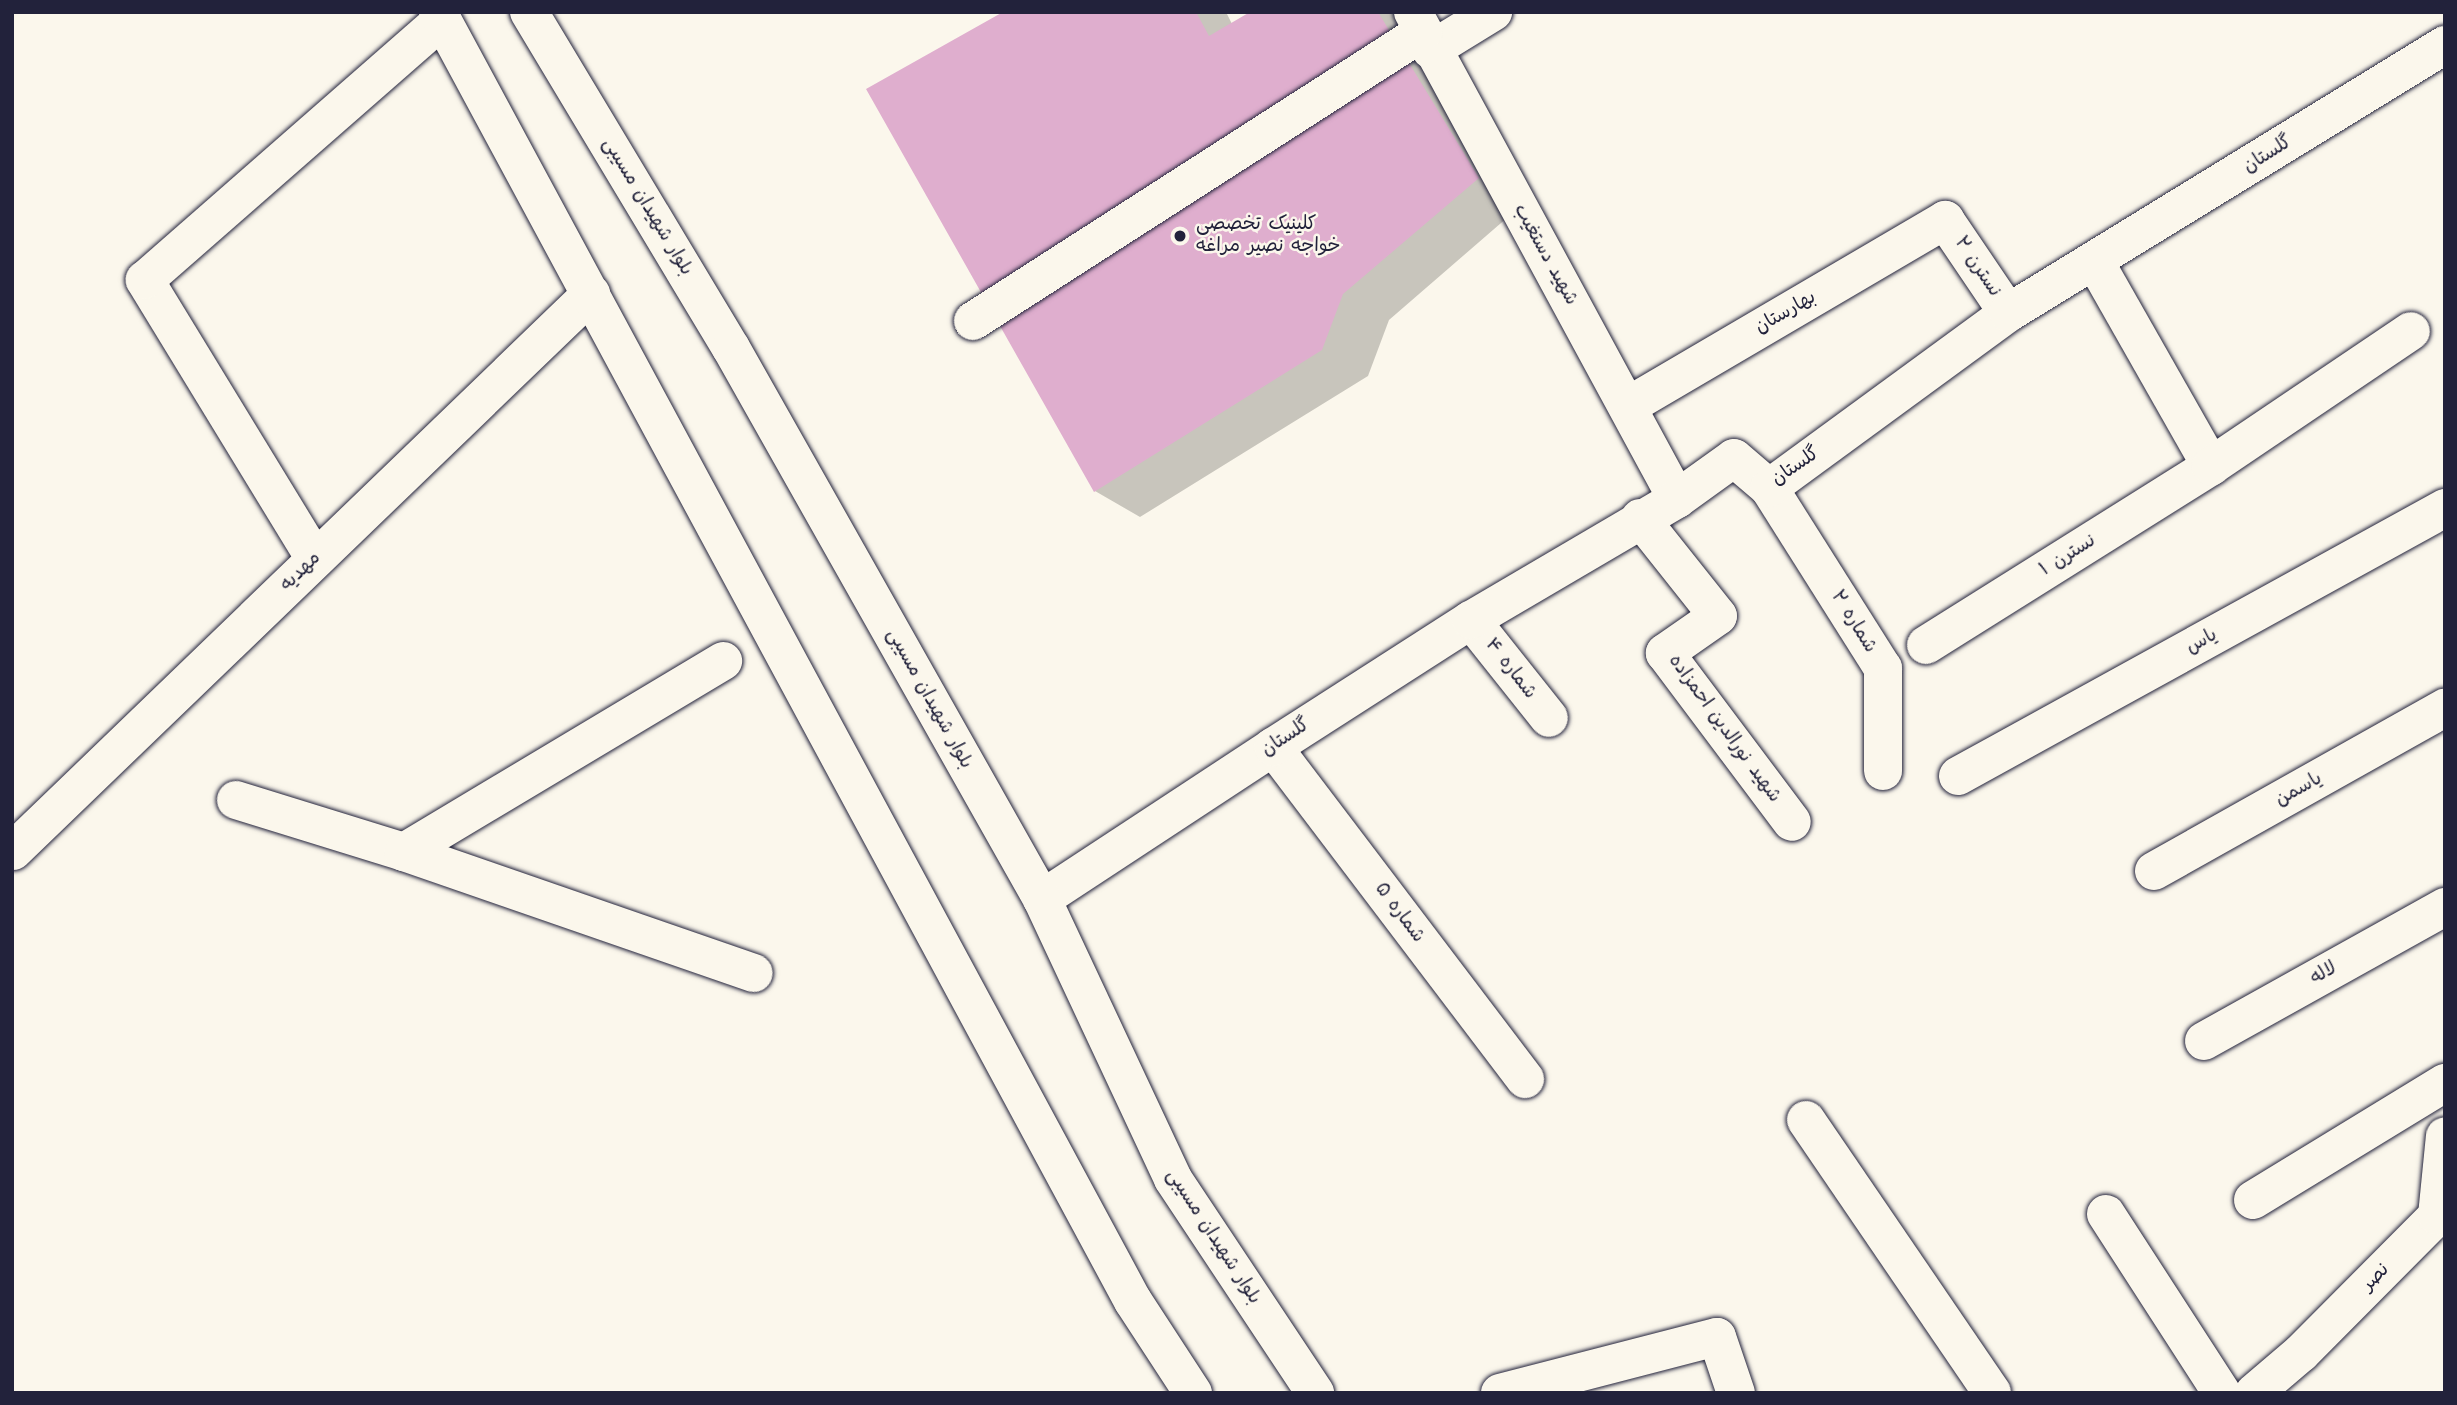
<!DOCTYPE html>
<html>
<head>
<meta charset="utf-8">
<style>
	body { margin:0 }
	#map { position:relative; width:2457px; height:1405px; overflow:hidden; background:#fbf7ec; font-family:Kalam,"Playpen Sans Arabic",sans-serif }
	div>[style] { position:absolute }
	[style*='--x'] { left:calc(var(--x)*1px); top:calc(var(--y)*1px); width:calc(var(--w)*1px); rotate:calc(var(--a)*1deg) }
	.shadow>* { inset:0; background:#0003 }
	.building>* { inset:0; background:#dfaece }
	.roads { filter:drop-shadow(0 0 2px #22223b) drop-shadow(0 0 2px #22223b) }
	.minor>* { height:38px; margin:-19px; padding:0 19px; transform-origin:19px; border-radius:19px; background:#fbf7ec }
	.major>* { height:38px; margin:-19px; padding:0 19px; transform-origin:19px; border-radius:19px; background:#fbf7ec }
	.dots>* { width:19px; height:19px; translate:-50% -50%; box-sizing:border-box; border:4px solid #fbf7ec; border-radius:50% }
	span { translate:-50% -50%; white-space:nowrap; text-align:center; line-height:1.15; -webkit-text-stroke:5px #fbf7ec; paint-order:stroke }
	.street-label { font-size:19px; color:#22223b }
	.poi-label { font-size:19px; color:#22223b }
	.left { translate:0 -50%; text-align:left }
	.frame { position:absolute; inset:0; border:14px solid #22223b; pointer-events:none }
</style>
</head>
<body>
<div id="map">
	<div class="shadow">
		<i style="clip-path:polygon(1007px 12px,1226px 12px,1232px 24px,1253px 12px,1407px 12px,1523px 204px,1389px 320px,1368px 376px,1140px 517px,1095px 491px)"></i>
	</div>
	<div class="building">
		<i style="clip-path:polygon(1003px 12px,1196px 12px,1209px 36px,1250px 12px,1378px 12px,1479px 178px,1343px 294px,1322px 350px,1094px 492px,866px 89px)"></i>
	</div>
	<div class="roads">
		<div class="minor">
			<i style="--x:1413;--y:12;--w:554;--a:61.54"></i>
			<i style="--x:1431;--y:50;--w:73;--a:-31.5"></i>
			<i style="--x:2095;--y:262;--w:235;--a:60.4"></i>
			<i style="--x:973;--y:321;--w:535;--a:-32.71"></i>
			<i style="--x:1628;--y:406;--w:368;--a:-30.4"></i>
			<i style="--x:1945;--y:220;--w:112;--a:55.9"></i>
			<i style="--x:1769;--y:488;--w:213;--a:57.7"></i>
			<i style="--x:1883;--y:668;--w:103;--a:90"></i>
			<i style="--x:1640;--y:518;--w:125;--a:51.5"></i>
			<i style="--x:1718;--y:616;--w:65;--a:145.1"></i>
			<i style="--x:1665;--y:653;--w:211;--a:53.1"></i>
			<i style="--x:315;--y:559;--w:327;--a:-121.4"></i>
			<i style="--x:145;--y:280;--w:395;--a:-41.2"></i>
			<i style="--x:1471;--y:620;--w:125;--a:51.5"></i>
			<i style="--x:1926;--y:645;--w:337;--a:-32.1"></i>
			<i style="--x:2211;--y:466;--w:241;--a:-34"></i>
			<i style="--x:1273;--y:747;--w:417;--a:52.8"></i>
			<i style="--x:1958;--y:776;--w:556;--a:-28.82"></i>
			<i style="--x:236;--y:800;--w:176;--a:17.2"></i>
			<i style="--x:404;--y:852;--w:370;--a:19.1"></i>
			<i style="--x:13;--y:851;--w:803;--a:-43.94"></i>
			<i style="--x:404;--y:852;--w:372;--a:-30.9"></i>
			<i style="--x:2154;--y:871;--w:334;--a:-29.3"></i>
			<i style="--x:1042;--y:899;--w:277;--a:-33.3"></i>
			<i style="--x:1273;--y:747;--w:235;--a:-32.7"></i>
			<i style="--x:1471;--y:620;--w:239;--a:-30.4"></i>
			<i style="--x:1677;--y:499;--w:70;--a:-35.7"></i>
			<i style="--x:1734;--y:458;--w:46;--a:40.6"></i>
			<i style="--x:1769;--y:488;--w:296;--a:-36.2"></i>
			<i style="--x:2008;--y:313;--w:513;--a:-31.52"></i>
			<i style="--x:2204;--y:1041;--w:276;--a:-29.1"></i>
			<i style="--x:1806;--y:1120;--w:330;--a:55.7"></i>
			<i style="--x:2253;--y:1200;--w:225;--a:-31.4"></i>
			<i style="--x:2106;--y:1214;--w:213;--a:57.1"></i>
			<i style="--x:1500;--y:1393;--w:224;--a:-14.5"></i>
			<i style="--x:1717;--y:1337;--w:59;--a:71.3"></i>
			<i style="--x:2254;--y:1393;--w:62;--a:-40.4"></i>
			<i style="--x:2301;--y:1353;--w:193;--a:-45.2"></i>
			<i style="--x:2437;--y:1216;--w:80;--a:-84.3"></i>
		</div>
		<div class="major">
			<i style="--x:438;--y:12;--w:1464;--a:61.67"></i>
			<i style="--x:1133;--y:1301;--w:110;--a:56.9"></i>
			<i style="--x:529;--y:12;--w:392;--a:59"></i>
			<i style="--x:731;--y:348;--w:633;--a:60.56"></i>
			<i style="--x:1042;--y:899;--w:309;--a:64.9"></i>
			<i style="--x:1173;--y:1179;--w:257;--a:56.4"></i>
		</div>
	</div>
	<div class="dots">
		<i style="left:1180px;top:236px;background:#22223b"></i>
	</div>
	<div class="street-label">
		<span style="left:2268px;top:155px;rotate:-32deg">گلستان</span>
		<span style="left:647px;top:207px;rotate:59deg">بلوار شهیدان مسیبی</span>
		<span style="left:1545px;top:255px;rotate:61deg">شهید دستغیب</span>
		<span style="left:1977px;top:267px;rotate:56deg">نسترن ۲</span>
		<span style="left:1786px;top:313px;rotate:-30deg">بهارستان</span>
		<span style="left:1796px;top:467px;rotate:-34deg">گلستان</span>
		<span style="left:2068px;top:556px;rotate:-32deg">نسترن ۱</span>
		<span style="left:301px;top:572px;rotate:-44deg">مهدیه</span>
		<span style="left:1853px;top:622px;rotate:58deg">شماره ۲</span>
		<span style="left:2202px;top:642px;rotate:-29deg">یاس</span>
		<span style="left:1510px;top:669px;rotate:52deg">شماره ۴</span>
		<span style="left:929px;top:699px;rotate:61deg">بلوار شهیدان مسیبی</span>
		<span style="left:1724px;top:729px;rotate:54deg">شهید نورالدین احمزاده</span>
		<span style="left:1286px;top:738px;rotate:-33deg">گلستان</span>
		<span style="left:2299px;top:790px;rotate:-29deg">یاسمن</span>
		<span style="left:1399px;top:913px;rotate:53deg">شماره ۵</span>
		<span style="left:2324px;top:974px;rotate:-29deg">لاله</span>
		<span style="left:1213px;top:1237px;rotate:57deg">بلوار شهیدان مسیبی</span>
		<span style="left:2376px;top:1278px;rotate:-45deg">نصر</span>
	</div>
	<div class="poi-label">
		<span class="left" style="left:1196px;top:236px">کلینیک تخصصی<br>خواجه نصیر مراغه</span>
	</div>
	<div class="frame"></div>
</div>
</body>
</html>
